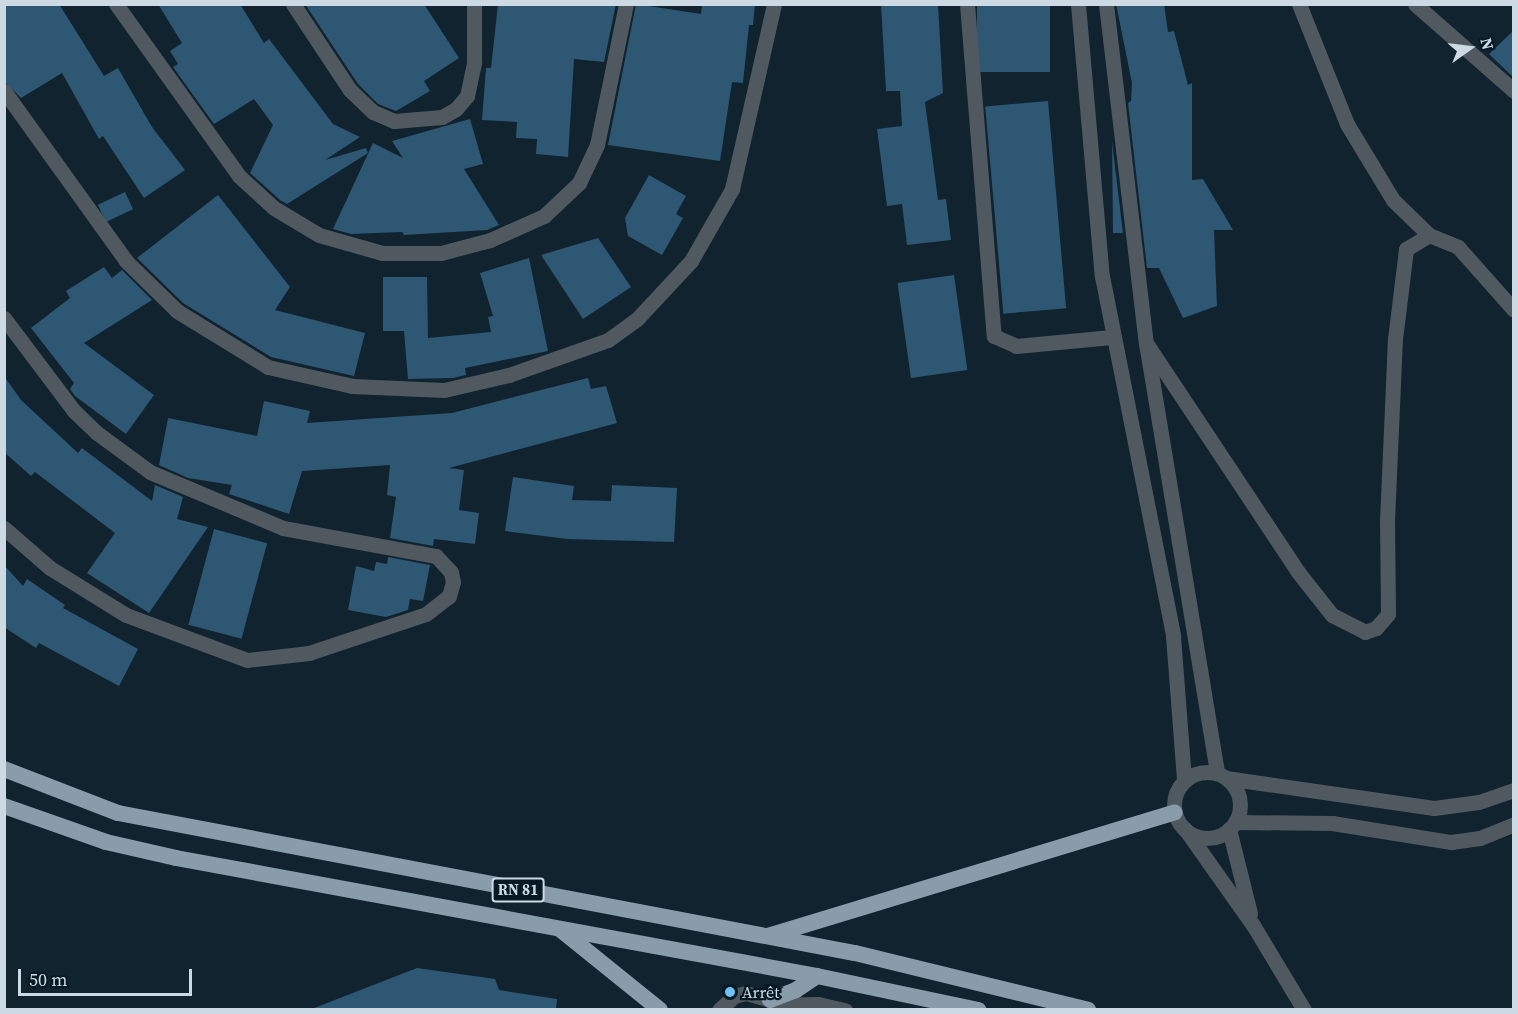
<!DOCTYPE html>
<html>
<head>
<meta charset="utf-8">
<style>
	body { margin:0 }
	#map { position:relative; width:1518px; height:1014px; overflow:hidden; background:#10232f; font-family:"Source Serif 4",serif }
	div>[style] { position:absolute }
	.building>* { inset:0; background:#2d5773; transform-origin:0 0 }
	.minor>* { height:15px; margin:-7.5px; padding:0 7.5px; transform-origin:7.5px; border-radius:7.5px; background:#50595f }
	.tertiary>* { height:15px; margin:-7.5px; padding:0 7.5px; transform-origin:7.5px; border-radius:7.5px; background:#50595f }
	.tertiary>.ring { margin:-7.5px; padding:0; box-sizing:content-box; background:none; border:15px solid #50595f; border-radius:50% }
	.trunk>* { height:16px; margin:-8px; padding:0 8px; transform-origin:8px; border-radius:8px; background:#889caa }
	.dots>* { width:16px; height:16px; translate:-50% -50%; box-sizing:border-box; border:3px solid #071925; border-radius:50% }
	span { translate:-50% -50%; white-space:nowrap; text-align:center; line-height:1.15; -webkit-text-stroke:4.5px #071925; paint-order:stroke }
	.shield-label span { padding:2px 4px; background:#071925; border:2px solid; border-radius:4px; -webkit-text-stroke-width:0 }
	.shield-label { font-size:15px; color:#cedae3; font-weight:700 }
	.poi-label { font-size:16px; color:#cedae3 }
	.left { translate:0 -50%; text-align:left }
	.frame { position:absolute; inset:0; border:6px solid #cedae3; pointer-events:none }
	.north { position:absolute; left:1440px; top:18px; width:60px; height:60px; -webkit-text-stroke:4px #071925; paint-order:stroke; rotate:76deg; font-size:16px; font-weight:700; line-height:24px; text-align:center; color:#cedae3 }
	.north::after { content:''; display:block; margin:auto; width:21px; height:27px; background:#cedae3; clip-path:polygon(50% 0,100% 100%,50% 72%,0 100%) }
	.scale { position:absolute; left:18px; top:969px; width:174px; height:27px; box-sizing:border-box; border:3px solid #cedae3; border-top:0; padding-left:8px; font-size:18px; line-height:21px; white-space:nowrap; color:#cedae3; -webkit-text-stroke:4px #071925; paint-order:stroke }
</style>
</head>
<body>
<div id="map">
	<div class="building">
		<i style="clip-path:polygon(4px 4px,59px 4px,104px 76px,118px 68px,152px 127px,185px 170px,144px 198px,103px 136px,99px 139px,62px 73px,21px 98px,4px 81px)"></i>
		<i style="clip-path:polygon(158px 4px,240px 4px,264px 43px,269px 39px,333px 124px,360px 137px,325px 160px,366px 148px,368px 153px,287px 204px,280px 200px,250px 173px,273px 125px,254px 99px,214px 124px,173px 67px,178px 64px,170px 51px,182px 43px)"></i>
		<i style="clip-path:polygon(305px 4px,424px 4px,459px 58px,424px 81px,430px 91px,396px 111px,378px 104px,358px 84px)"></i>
		<i style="clip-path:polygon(498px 4px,616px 4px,604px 62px,574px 59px,568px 157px,536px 154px,537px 139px,516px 138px,517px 122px,482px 120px,486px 68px,491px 68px)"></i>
		<i style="clip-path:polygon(636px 4px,701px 14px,702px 4px,755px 4px,753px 25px,749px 25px,743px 83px,732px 82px,720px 161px,608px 145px)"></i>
		<i style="clip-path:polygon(881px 4px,938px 4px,943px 93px,925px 102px,938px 200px,946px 199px,951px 240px,907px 245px,902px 204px,887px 206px,877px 129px,902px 126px,900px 91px,886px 91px)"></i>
		<i style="left:977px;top:4px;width:73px;height:68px"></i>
		<i style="clip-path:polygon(1116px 4px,1164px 4px,1168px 32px,1174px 31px,1188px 85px,1192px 83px,1192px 180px,1203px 179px,1233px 230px,1214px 230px,1217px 306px,1183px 318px,1159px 268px,1147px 268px,1128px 103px,1131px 101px,1132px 83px)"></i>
		<i style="clip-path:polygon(1514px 30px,1514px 78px,1489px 54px)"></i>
		<i style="left:1048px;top:101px;width:208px;height:63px;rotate:85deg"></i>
		<i style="clip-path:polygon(470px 119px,483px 164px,464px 169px,499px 225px,487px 230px,404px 235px,402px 232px,351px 234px,333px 229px,373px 143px,403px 158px,392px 141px)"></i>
		<i style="clip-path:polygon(1112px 142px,1123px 233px,1113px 233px)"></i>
		<i style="clip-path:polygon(649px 175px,686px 196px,676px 214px,683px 218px,662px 255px,628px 236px,625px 218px)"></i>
		<i style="left:125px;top:192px;width:19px;height:30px;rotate:65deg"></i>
		<i style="clip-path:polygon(218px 195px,290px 287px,275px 310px,365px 333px,354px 376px,271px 357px,183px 303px,137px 258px)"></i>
		<i style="clip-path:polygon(598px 238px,631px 287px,583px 319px,541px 255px)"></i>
		<i style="clip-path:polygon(529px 258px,548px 351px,465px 368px,466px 375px,453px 378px,408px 379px,404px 331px,383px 331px,383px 277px,427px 277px,428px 338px,491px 332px,488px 317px,493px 316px,480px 273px)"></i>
		<i style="clip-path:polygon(104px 267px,112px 278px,122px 270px,152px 300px,84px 343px,154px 395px,126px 434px,75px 396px,70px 389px,74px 383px,31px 328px,70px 298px,66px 291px)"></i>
		<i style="left:954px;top:275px;width:96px;height:57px;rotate:82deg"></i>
		<i style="clip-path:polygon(4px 376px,21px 400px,78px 453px,82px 448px,152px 501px,155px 485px,183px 497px,177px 519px,208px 527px,149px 613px,87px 573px,115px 533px,35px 472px,31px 476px,4px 452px)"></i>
		<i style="clip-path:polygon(588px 378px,591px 389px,606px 386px,617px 423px,449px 468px,464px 470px,459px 510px,479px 513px,475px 544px,434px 539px,433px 546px,390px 538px,396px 497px,387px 495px,390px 465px,302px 471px,289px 514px,229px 494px,232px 485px,188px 478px,159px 465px,168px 418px,257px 436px,264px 401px,310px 411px,307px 423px,452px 413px)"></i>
		<i style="clip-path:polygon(513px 477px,574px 486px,572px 500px,611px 501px,612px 485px,677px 488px,674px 542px,567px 539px,505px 531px)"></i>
		<i style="left:214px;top:529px;width:55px;height:99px;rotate:15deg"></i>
		<i style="clip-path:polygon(388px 557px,430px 565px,423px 601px,410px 599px,408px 610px,386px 617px,348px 610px,356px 566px,374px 571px,376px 562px,387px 564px)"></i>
		<i style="clip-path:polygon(4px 565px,23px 586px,27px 579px,65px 605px,63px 608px,138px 649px,119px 686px,39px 643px,36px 648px,4px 627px)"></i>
		<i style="clip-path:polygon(417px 968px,495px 979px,499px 990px,557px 999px,556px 1010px,309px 1010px)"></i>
	</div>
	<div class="minor">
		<i style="left:116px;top:4px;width:211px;rotate:54.4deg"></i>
		<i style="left:239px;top:176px;width:47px;rotate:42.4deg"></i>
		<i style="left:274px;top:208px;width:52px;rotate:31deg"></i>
		<i style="left:319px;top:235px;width:66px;rotate:15.9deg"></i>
		<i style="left:382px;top:253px;width:59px"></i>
		<i style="left:441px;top:253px;width:51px;rotate:-14.9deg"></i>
		<i style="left:490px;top:240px;width:59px;rotate:-24deg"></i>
		<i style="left:544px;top:216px;width:48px;rotate:-43.3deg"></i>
		<i style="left:579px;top:183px;width:42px;rotate:-64.7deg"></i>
		<i style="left:597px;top:145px;width:144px;rotate:-78.4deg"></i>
		<i style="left:293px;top:4px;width:103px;rotate:56.5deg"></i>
		<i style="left:350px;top:90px;width:32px;rotate:44deg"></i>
		<i style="left:373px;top:112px;width:23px;rotate:23deg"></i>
		<i style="left:394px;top:121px;width:48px;rotate:-4.8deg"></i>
		<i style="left:442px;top:117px;width:16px;rotate:-30deg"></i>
		<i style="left:456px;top:109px;width:17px;rotate:-50deg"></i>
		<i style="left:467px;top:96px;width:35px;rotate:-78deg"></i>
		<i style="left:474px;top:62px;width:58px;rotate:-90deg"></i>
		<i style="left:967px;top:4px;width:333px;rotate:85.4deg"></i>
		<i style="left:994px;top:336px;width:24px;rotate:24deg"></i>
		<i style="left:1016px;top:346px;width:96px;rotate:-5.4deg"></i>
		<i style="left:1299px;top:4px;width:129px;rotate:68.2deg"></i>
		<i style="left:1347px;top:124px;width:89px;rotate:58.8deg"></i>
		<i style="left:1393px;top:200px;width:50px;rotate:44.2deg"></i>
		<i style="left:1415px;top:4px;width:132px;rotate:41.3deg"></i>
		<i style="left:4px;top:91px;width:209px;rotate:54.3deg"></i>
		<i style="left:126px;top:261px;width:71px;rotate:44.4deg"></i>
		<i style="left:177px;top:311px;width:107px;rotate:31.6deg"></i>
		<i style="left:268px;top:367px;width:86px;rotate:12.7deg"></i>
		<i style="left:352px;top:386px;width:92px;rotate:2.5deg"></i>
		<i style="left:444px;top:390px;width:67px;rotate:-13deg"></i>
		<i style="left:509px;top:375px;width:105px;rotate:-19.5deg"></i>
		<i style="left:608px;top:340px;width:36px;rotate:-36deg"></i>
		<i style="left:637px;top:319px;width:79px;rotate:-47deg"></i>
		<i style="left:691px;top:261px;width:83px;rotate:-60.3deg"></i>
		<i style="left:732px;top:189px;width:190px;rotate:-77.2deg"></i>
		<i style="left:4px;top:318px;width:116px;rotate:53deg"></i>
		<i style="left:74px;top:411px;width:32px;rotate:44deg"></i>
		<i style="left:97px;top:433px;width:66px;rotate:36.3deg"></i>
		<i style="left:150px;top:472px;width:144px;rotate:22.8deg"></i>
		<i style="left:283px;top:528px;width:156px;rotate:10.4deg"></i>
		<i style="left:436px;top:556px;width:22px;rotate:47deg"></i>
		<i style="left:451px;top:572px;width:10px;rotate:79deg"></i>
		<i style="left:453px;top:582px;width:15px;rotate:106deg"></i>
		<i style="left:449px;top:596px;width:29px;rotate:142deg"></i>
		<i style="left:426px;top:614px;width:123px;rotate:161.6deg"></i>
		<i style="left:309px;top:653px;width:62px;rotate:173.6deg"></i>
		<i style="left:247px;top:660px;width:129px;rotate:-159.6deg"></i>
		<i style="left:126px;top:615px;width:89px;rotate:-148.3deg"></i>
		<i style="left:50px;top:568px;width:61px;rotate:-139deg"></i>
		<i style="left:1146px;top:343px;width:275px;rotate:56.4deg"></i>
		<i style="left:1298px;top:572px;width:55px;rotate:51.7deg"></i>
		<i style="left:1332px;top:615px;width:37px;rotate:27deg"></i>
		<i style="left:1365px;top:632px;width:12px;rotate:-20deg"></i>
		<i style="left:1376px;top:628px;width:18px;rotate:-49deg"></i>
		<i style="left:1388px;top:614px;width:93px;rotate:-90.6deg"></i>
		<i style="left:1387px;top:521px;width:182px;rotate:-87.5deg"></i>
		<i style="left:1395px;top:339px;width:91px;rotate:-83deg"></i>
		<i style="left:1406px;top:249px;width:27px;rotate:-31deg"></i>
		<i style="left:1429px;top:235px;width:31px;rotate:22deg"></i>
		<i style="left:1458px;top:247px;width:84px;rotate:48.4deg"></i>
		<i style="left:1226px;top:778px;width:210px;rotate:8.2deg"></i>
		<i style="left:1434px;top:808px;width:45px;rotate:-7.6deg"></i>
		<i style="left:1479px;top:802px;width:37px;rotate:-19deg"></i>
		<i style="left:1235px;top:822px;width:97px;rotate:0.6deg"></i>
		<i style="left:1332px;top:823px;width:121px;rotate:9.1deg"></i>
		<i style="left:1451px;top:842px;width:29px;rotate:-8deg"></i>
		<i style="left:1480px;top:838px;width:37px;rotate:-22deg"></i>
	</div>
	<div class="tertiary">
		<i style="left:1078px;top:4px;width:273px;rotate:85deg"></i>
		<i style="left:1102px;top:276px;width:367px;rotate:78.8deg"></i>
		<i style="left:1173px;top:636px;width:144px;rotate:85.6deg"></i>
		<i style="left:1106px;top:4px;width:341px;rotate:83.3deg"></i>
		<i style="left:1146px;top:343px;width:436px;rotate:80.6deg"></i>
		<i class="ring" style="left:1174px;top:772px;width:51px;height:51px"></i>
		<i style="left:1185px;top:829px;width:118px;rotate:54.7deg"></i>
		<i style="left:1253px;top:925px;width:99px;rotate:59deg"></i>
		<i style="left:1229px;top:829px;width:87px;rotate:76deg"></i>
		<i style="left:776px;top:1005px;width:42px;rotate:-1.4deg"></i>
		<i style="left:818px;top:1004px;width:28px;rotate:13deg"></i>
		<i style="left:719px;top:1010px;width:21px;rotate:-43deg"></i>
		<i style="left:734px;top:996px;width:12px;rotate:-14deg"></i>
		<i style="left:746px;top:993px;width:25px;rotate:16deg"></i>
		<i style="left:770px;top:1000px;width:13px;rotate:48deg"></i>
	</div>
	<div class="trunk">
		<i style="left:4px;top:769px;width:122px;rotate:21.1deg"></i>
		<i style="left:118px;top:813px;width:750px;rotate:10.76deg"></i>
		<i style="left:855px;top:953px;width:240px;rotate:13.7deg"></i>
		<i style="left:4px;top:806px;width:108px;rotate:19.4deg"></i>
		<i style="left:106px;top:842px;width:72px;rotate:12.9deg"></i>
		<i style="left:176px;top:858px;width:652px;rotate:10.43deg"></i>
		<i style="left:817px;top:976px;width:165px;rotate:11.9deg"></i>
		<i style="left:561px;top:930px;width:127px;rotate:38.9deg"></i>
		<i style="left:768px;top:936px;width:425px;rotate:-16.9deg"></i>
		<i style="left:770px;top:1000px;width:28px;rotate:-21deg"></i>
		<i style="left:796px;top:990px;width:25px;rotate:-34deg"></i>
	</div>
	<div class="dots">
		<i style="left:730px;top:992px;background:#72c1f5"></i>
	</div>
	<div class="shield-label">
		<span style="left:518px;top:890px">RN 81</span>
	</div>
	<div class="poi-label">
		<span class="left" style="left:742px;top:992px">Arrêt</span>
	</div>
	<div class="frame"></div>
	<div class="north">N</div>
	<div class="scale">50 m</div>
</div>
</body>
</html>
